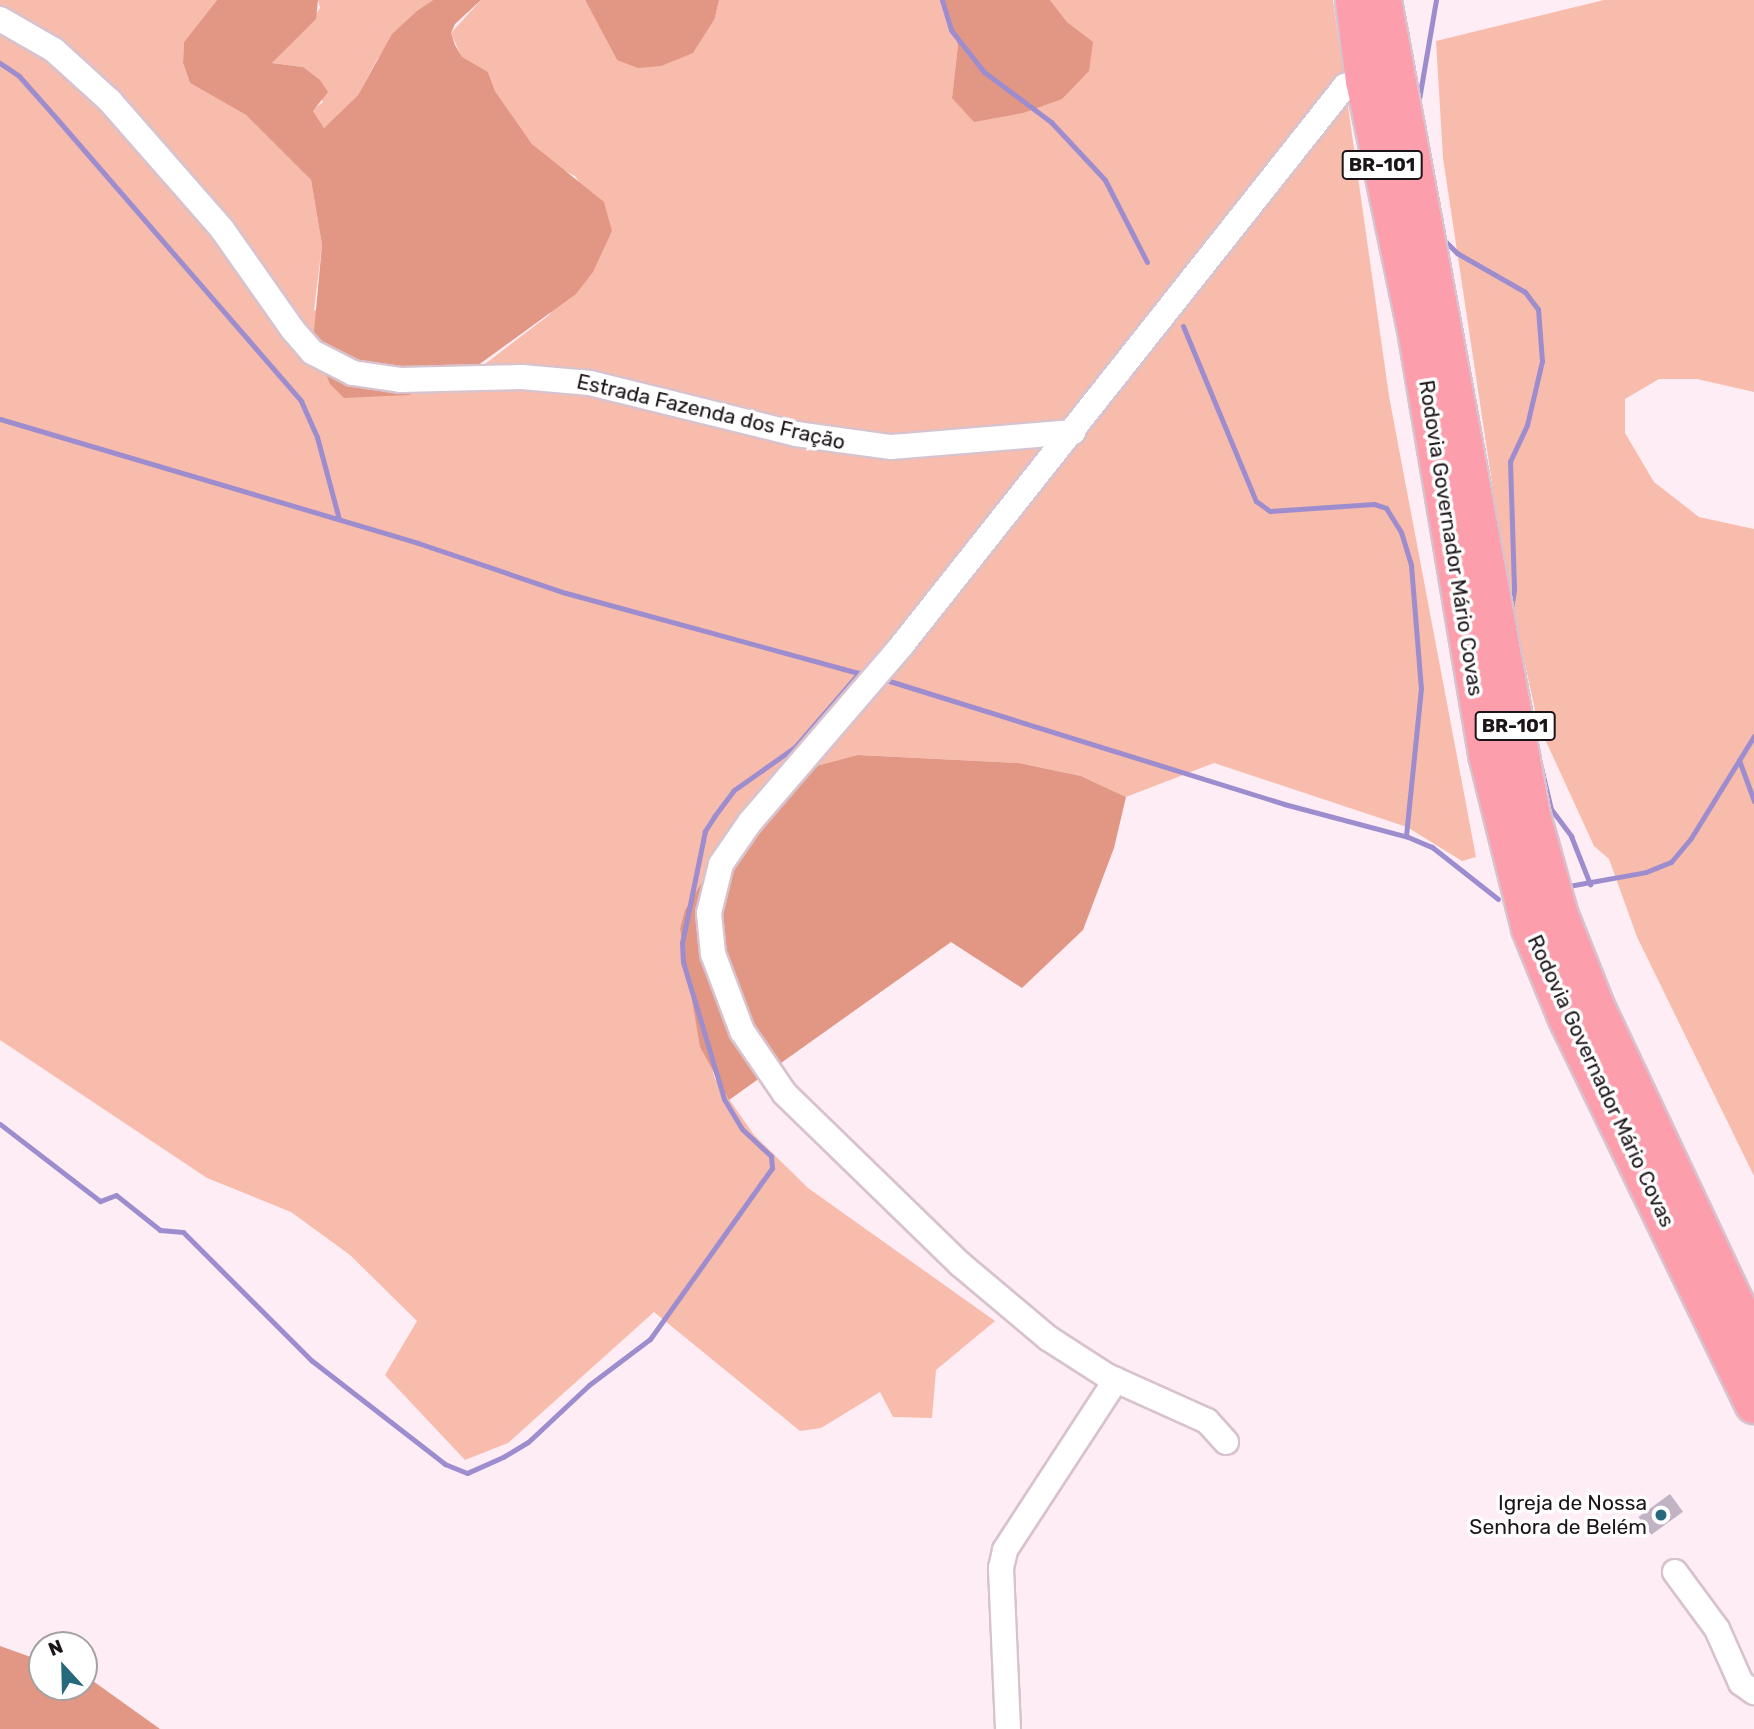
<!DOCTYPE html>
<html>
<head>
<meta charset="utf-8">
<style>
	body { margin:0 }
	#map { position:relative; width:1754px; height:1729px; overflow:hidden; background:#ffedf6; font-family:Rubik,sans-serif }
	div>[style] { position:absolute }
	.green>* { inset:0; background:#f8bcac }
	.forest>* { inset:0; background:#e19783 }
	.stream>* { height:5px; margin:-2.5px; padding:0 2.5px; transform-origin:2.5px; border-radius:2.5px; background:#9d8dce }
	.building>* { inset:0; background:#c1b3c4; transform-origin:0 0 }
	.roads { filter:drop-shadow(2px 0 #d7c2cd) drop-shadow(-2px 0 #d7c2cd) drop-shadow(0 2px #d7c2cd) drop-shadow(0 -2px #d7c2cd) }
	.minor>* { height:24px; margin:-12px; padding:0 12px; transform-origin:12px; border-radius:12px; background:#fff }
	.highway>* { height:37px; margin:-18.5px; padding:0 18.5px; transform-origin:18.5px; border-radius:18.5px; background:#fd9eac }
	.dots>* { width:19px; height:19px; translate:-50% -50%; box-sizing:border-box; border:4px solid #fff; border-radius:50% }
	span { translate:-50% -50%; white-space:nowrap; text-align:center; line-height:1.15; -webkit-text-stroke:7px #fff; paint-order:stroke }
	.shield-label span { padding:2px 5px; background:#fff; border:2px solid; border-radius:5px; -webkit-text-stroke-width:0 }
	.shield-label { font-size:19px; color:#1b1418; font-weight:700 }
	.street-label { font-size:21px; color:#1b1418 }
	.poi-label { font-size:21px; color:#1b1418 }
	.right { translate:-100% -50%; text-align:right }
	.north { position:absolute; left:28px; top:1631px; width:70px; height:70px; box-sizing:border-box; background:#fff; border:2px solid #a4a1a3; border-radius:50%; rotate:338deg; font-size:19px; font-weight:700; line-height:28px; text-align:center; color:#1b1418 }
	.north::after { content:''; display:block; margin:auto; width:24px; height:32px; background:#27697c; clip-path:polygon(50% 0,100% 100%,50% 72%,0 100%) }
</style>
</head>
<body>
<div id="map">
	<div class="green">
		<i style="clip-path:polygon(0 0,217px 0,184px 42px,183px 63px,190px 83px,246px 115px,311px 180px,322px 245px,314px 310px,481px 367px,549px 315px,602px 250px,612px 231px,575px 176px,553px 165px,532px 144px,495px 91px,488px 72px,462px 58px,451px 33px,481px 0,585px 0,617px 60px,715px 18px,719px 0,943px 0,958px 45px,952px 98px,1092px 42px,1067px 22px,1050px 0,1333px 0,1389px 396px,1476px 857px,1462px 861px,1407px 827px,1214px 763px,1126px 797px,1081px 776px,1019px 763px,858px 755px,730px 857px,696px 892px,680px 929px,689px 982px,715px 1079px,754px 1135px,808px 1188px,995px 1321px,936px 1370px,932px 1418px,893px 1417px,880px 1392px,821px 1428px,800px 1431px,654px 1312px,508px 1443px,465px 1460px,385px 1375px,417px 1321px,350px 1255px,291px 1212px,207px 1178px,0 1040px)"></i>
		<i style="clip-path:polygon(318px 0,433px 0,418px 10px,378px 58px,358px 95px,324px 128px,312px 110px,323px 102px,303px 67px,272px 63px,306px 28px,320px 8px)"></i>
		<i style="clip-path:polygon(1604px 0,1754px 0,1754px 392px,1697px 379px,1659px 379px,1625px 399px,1625px 433px,1654px 482px,1699px 517px,1754px 529px,1754px 1176px,1637px 937px,1609px 859px,1594px 846px,1538px 724px,1506px 576px,1443px 158px,1436px 41px)"></i>
	</div>
	<div class="forest">
		<i style="clip-path:polygon(217px 0,318px 0,316px 19px,272px 63px,303px 67px,320px 80px,328px 92px,313px 111px,324px 128px,358px 95px,392px 34px,418px 10px,433px 0,481px 0,455px 24px,451px 33px,455px 45px,462px 57px,488px 72px,495px 91px,532px 144px,604px 202px,612px 231px,593px 272px,576px 294px,459px 379px,409px 395px,344px 398px,330px 384px,313px 342px,322px 245px,311px 180px,246px 115px,190px 83px,183px 63px,184px 42px)"></i>
		<i style="clip-path:polygon(585px 0,719px 0,715px 18px,693px 53px,661px 66px,638px 68px,617px 60px)"></i>
		<i style="clip-path:polygon(943px 0,1050px 0,1067px 22px,1093px 42px,1089px 71px,1062px 99px,1023px 113px,974px 122px,952px 98px,958px 45px)"></i>
		<i style="clip-path:polygon(858px 755px,1019px 763px,1081px 776px,1126px 797px,1114px 848px,1083px 930px,1022px 988px,951px 942px,729px 1100px,700px 1047px,680px 929px,685px 910px,748px 807px,772px 778px)"></i>
		<i style="clip-path:polygon(0 1646px,42px 1661px,42px 1687px,84px 1687px,86px 1676px,160px 1729px,0 1729px)"></i>
	</div>
	<div class="stream">
		<i style="left:942px;top:0;width:31px;rotate:73deg"></i>
		<i style="left:951px;top:30px;width:53px;rotate:51.8deg"></i>
		<i style="left:984px;top:72px;width:84px;rotate:36.7deg"></i>
		<i style="left:1051px;top:122px;width:79px;rotate:47deg"></i>
		<i style="left:1105px;top:180px;width:92px;rotate:62.9deg"></i>
		<i style="left:0;top:63px;width:23px;rotate:34deg"></i>
		<i style="left:19px;top:76px;width:57px;rotate:48.5deg"></i>
		<i style="left:57px;top:119px;width:373px;rotate:49.1deg"></i>
		<i style="left:301px;top:401px;width:39px;rotate:66deg"></i>
		<i style="left:317px;top:437px;width:85px;rotate:75deg"></i>
		<i style="left:1418px;top:105px;width:107px;rotate:-80.3deg"></i>
		<i style="left:1443px;top:239px;width:20px;rotate:45deg"></i>
		<i style="left:1457px;top:253px;width:78px;rotate:29.8deg"></i>
		<i style="left:1525px;top:292px;width:21px;rotate:53deg"></i>
		<i style="left:1538px;top:309px;width:52px;rotate:85.6deg"></i>
		<i style="left:1542px;top:361px;width:66px;rotate:103.2deg"></i>
		<i style="left:1527px;top:425px;width:40px;rotate:115deg"></i>
		<i style="left:1510px;top:461px;width:129px;rotate:88.2deg"></i>
		<i style="left:1514px;top:590px;width:20px;rotate:99deg"></i>
		<i style="left:1183px;top:326px;width:190px;rotate:67.4deg"></i>
		<i style="left:1256px;top:501px;width:17px;rotate:36deg"></i>
		<i style="left:1270px;top:511px;width:104px;rotate:-3.9deg"></i>
		<i style="left:1374px;top:504px;width:13px;rotate:18deg"></i>
		<i style="left:1386px;top:508px;width:28px;rotate:58deg"></i>
		<i style="left:1401px;top:532px;width:34px;rotate:73deg"></i>
		<i style="left:1411px;top:565px;width:123px;rotate:85.4deg"></i>
		<i style="left:1421px;top:688px;width:149px;rotate:95.8deg"></i>
		<i style="left:0;top:419px;width:436px;rotate:16.5deg"></i>
		<i style="left:418px;top:543px;width:156px;rotate:18.7deg"></i>
		<i style="left:566px;top:593px;width:304px;rotate:15.3deg"></i>
		<i style="left:859px;top:673px;width:98px;rotate:130.9deg"></i>
		<i style="left:795px;top:747px;width:75px;rotate:144.8deg"></i>
		<i style="left:734px;top:790px;width:34px;rotate:127deg"></i>
		<i style="left:714px;top:817px;width:17px;rotate:123deg"></i>
		<i style="left:705px;top:831px;width:114px;rotate:101.6deg"></i>
		<i style="left:682px;top:943px;width:19px;rotate:87deg"></i>
		<i style="left:683px;top:962px;width:143px;rotate:73.3deg"></i>
		<i style="left:724px;top:1099px;width:35px;rotate:59deg"></i>
		<i style="left:742px;top:1129px;width:40px;rotate:43deg"></i>
		<i style="left:771px;top:1156px;width:12px;rotate:85deg"></i>
		<i style="left:772px;top:1168px;width:210px;rotate:125.5deg"></i>
		<i style="left:650px;top:1339px;width:76px;rotate:143deg"></i>
		<i style="left:589px;top:1385px;width:83px;rotate:136.9deg"></i>
		<i style="left:528px;top:1442px;width:29px;rotate:149deg"></i>
		<i style="left:503px;top:1457px;width:39px;rotate:156deg"></i>
		<i style="left:467px;top:1473px;width:24px;rotate:-158deg"></i>
		<i style="left:445px;top:1464px;width:168px;rotate:-142.2deg"></i>
		<i style="left:312px;top:1361px;width:182px;rotate:-135deg"></i>
		<i style="left:183px;top:1232px;width:23px;rotate:-175deg"></i>
		<i style="left:160px;top:1230px;width:56px;rotate:-141.5deg"></i>
		<i style="left:116px;top:1195px;width:17px;rotate:159deg"></i>
		<i style="left:100px;top:1201px;width:126px;rotate:-142.4deg"></i>
		<i style="left:883px;top:679px;width:420px;rotate:17.3deg"></i>
		<i style="left:1284px;top:804px;width:128px;rotate:14.9deg"></i>
		<i style="left:1408px;top:837px;width:26px;rotate:23deg"></i>
		<i style="left:1432px;top:847px;width:84px;rotate:38.2deg"></i>
		<i style="left:1739px;top:760px;width:44px;rotate:69.9deg"></i>
		<i style="left:1540px;top:763px;width:47px;rotate:76.6deg"></i>
		<i style="left:1551px;top:809px;width:34px;rotate:53deg"></i>
		<i style="left:1571px;top:836px;width:52px;rotate:68.4deg"></i>
		<i style="left:1563px;top:887px;width:84px;rotate:-10.2deg"></i>
		<i style="left:1646px;top:872px;width:27px;rotate:-22deg"></i>
		<i style="left:1671px;top:862px;width:31px;rotate:-50deg"></i>
		<i style="left:1691px;top:838px;width:120px;rotate:-58.3deg"></i>
	</div>
	<div class="building">
		<i style="left:1670px;top:1494px;width:22px;height:39px;rotate:54deg"></i>
	</div>
	<div class="roads">
		<div class="minor">
			<i style="left:0;top:19px;width:62px;rotate:29.9deg"></i>
			<i style="left:54px;top:50px;width:76px;rotate:42.3deg"></i>
			<i style="left:110px;top:101px;width:170px;rotate:48.8deg"></i>
			<i style="left:222px;top:229px;width:123px;rotate:54.9deg"></i>
			<i style="left:293px;top:330px;width:29px;rotate:49deg"></i>
			<i style="left:312px;top:352px;width:46px;rotate:27.1deg"></i>
			<i style="left:353px;top:373px;width:49px;rotate:8.3deg"></i>
			<i style="left:401px;top:380px;width:121px;rotate:-1.4deg"></i>
			<i style="left:522px;top:377px;width:68px;rotate:5deg"></i>
			<i style="left:590px;top:383px;width:212px;rotate:13.9deg"></i>
			<i style="left:796px;top:434px;width:96px;rotate:7.8deg"></i>
			<i style="left:891px;top:447px;width:183px;rotate:-4.7deg"></i>
			<i style="left:1226px;top:1442px;width:28px;rotate:-132deg"></i>
			<i style="left:1207px;top:1421px;width:110px;rotate:-155.8deg"></i>
			<i style="left:1107px;top:1376px;width:70px;rotate:-147.2deg"></i>
			<i style="left:1048px;top:1338px;width:115px;rotate:-139.9deg"></i>
			<i style="left:960px;top:1264px;width:244px;rotate:-135.8deg"></i>
			<i style="left:785px;top:1094px;width:76px;rotate:-124.3deg"></i>
			<i style="left:742px;top:1031px;width:82px;rotate:-110.6deg"></i>
			<i style="left:713px;top:954px;width:41px;rotate:-95.6deg"></i>
			<i style="left:709px;top:913px;width:50px;rotate:-76.2deg"></i>
			<i style="left:721px;top:864px;width:51px;rotate:-55.4deg"></i>
			<i style="left:750px;top:822px;width:233px;rotate:-49.3deg"></i>
			<i style="left:902px;top:645px;width:713px;rotate:-51.6deg"></i>
			<i style="left:1345px;top:86px;width:20px;rotate:-18deg"></i>
			<i style="left:1675px;top:1572px;width:71px;rotate:53.6deg"></i>
			<i style="left:1717px;top:1629px;width:59px;rotate:66deg"></i>
			<i style="left:1741px;top:1683px;width:16px;rotate:35deg"></i>
			<i style="left:1008px;top:1729px;width:161px;rotate:-92.5deg"></i>
			<i style="left:1001px;top:1568px;width:18px;rotate:-77deg"></i>
			<i style="left:1005px;top:1550px;width:203px;rotate:-56.9deg"></i>
		</div>
		<div class="highway">
			<i style="left:1354px;top:0;width:81px;rotate:82.9deg"></i>
			<i style="left:1364px;top:80px;width:254px;rotate:78.2deg"></i>
			<i style="left:1416px;top:329px;width:431px;rotate:80.5deg"></i>
			<i style="left:1487px;top:754px;width:179px;rotate:76.1deg"></i>
			<i style="left:1530px;top:928px;width:97px;rotate:67.7deg"></i>
			<i style="left:1567px;top:1018px;width:429px;rotate:64.2deg"></i>
			<i style="left:1382px;top:0;width:829px;rotate:79.64deg"></i>
			<i style="left:1531px;top:815px;width:104px;rotate:74.4deg"></i>
			<i style="left:1559px;top:915px;width:98px;rotate:68.4deg"></i>
			<i style="left:1595px;top:1006px;width:374px;rotate:64.8deg"></i>
		</div>
	</div>
	<div class="dots">
		<i style="left:1661px;top:1515px;background:#27697c"></i>
	</div>
	<div class="shield-label">
		<span style="left:1382px;top:165px">BR-101</span>
		<span style="left:1515px;top:726px">BR-101</span>
	</div>
	<div class="street-label">
		<span style="left:711px;top:412px;rotate:13deg">Estrada Fazenda dos Fração</span>
		<span style="left:1451px;top:538px;rotate:81deg">Rodovia Governador Mário Covas</span>
		<span style="left:1601px;top:1081px;rotate:65deg">Rodovia Governador Mário Covas</span>
	</div>
	<div class="poi-label">
		<span class="right" style="left:1647px;top:1515px">Igreja de Nossa<br>Senhora de Belém</span>
	</div>
	<div class="north">N</div>
</div>
</body>
</html>
